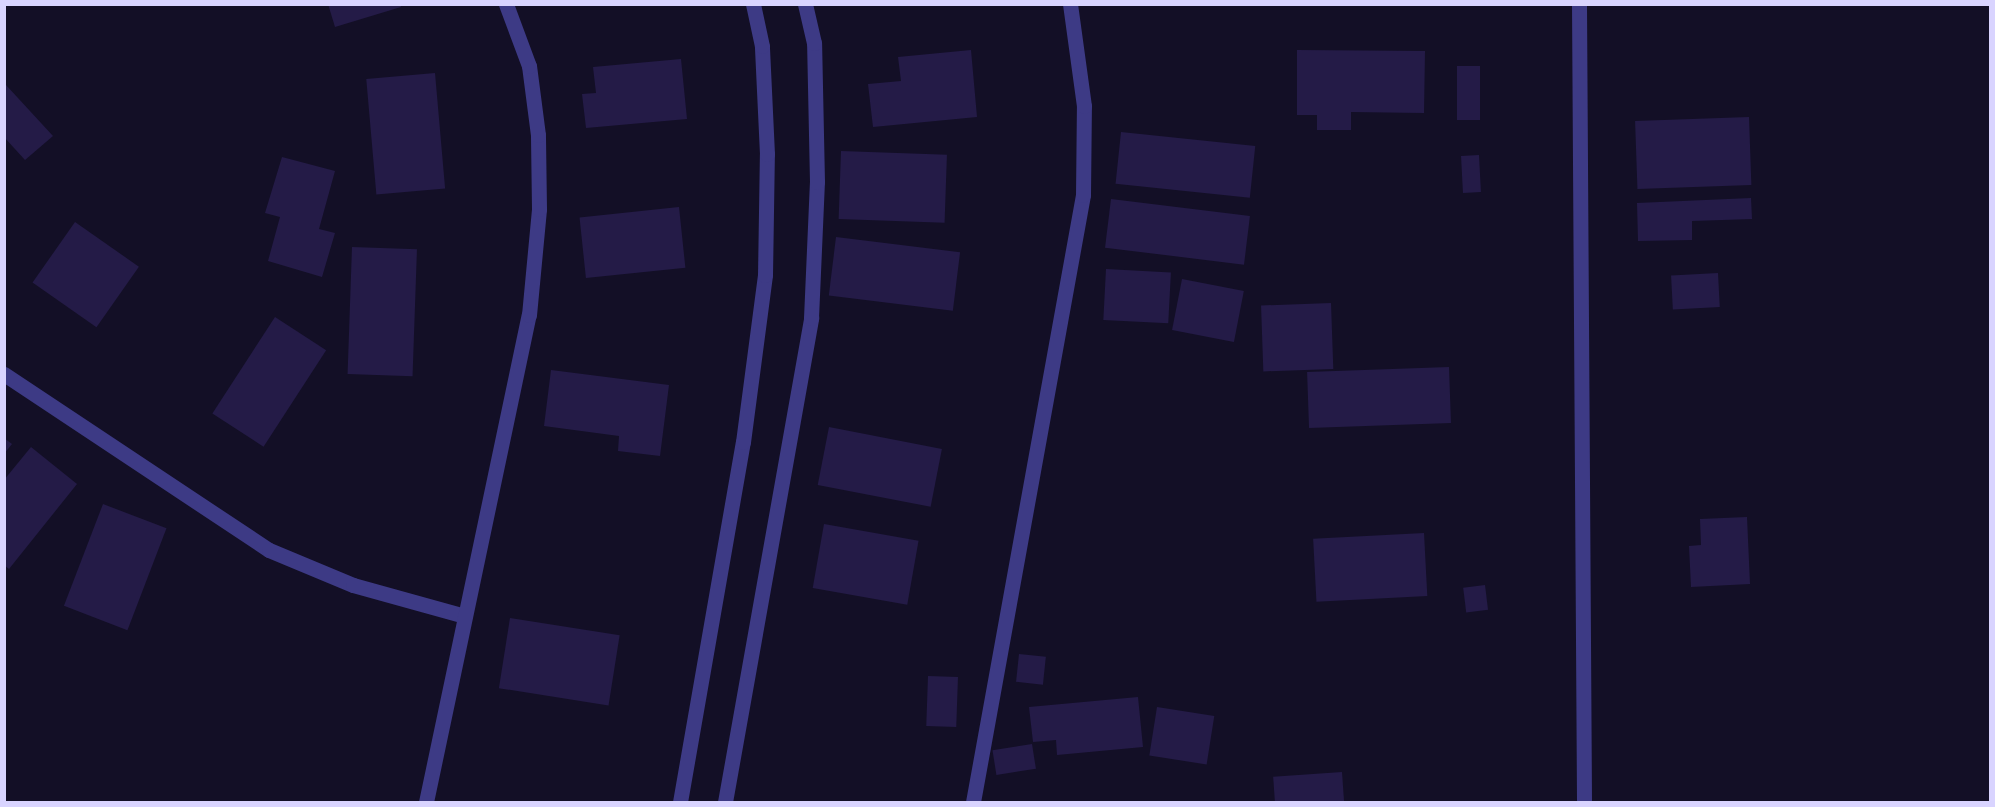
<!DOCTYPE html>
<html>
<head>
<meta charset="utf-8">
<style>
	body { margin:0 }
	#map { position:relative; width:1995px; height:807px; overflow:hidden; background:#130f26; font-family:Quicksand,sans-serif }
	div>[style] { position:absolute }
	.building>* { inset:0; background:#241b47; transform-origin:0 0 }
	.street>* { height:15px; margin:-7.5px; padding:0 7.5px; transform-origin:7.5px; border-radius:7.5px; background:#3d3a85 }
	span { translate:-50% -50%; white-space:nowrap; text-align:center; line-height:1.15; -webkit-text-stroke:4.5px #130f26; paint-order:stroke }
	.frame { position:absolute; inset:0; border:6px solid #d9d4ff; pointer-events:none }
</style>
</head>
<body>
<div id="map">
	<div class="building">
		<i style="clip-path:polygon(328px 4px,400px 4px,401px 7px,335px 27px)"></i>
		<i style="clip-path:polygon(971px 50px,977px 117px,873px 127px,868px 84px,901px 81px,898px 57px)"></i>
		<i style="clip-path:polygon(1297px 50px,1425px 51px,1424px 113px,1351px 112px,1351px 130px,1317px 130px,1317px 115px,1297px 115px)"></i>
		<i style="clip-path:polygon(681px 59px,687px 119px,586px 128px,582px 94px,596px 93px,593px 67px)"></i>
		<i style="left:1457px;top:66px;width:23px;height:54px"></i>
		<i style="left:435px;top:73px;width:116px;height:69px;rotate:85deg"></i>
		<i style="clip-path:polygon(6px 85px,53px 136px,25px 160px,4px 137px)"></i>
		<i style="left:1749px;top:117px;width:68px;height:114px;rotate:88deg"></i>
		<i style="left:1121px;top:132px;width:135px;height:52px;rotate:6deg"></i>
		<i style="left:841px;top:151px;width:106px;height:68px;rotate:2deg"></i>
		<i style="left:1479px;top:155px;width:37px;height:18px;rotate:87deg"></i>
		<i style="clip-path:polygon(282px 157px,335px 171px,319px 229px,335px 233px,322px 277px,268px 261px,280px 217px,265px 213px)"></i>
		<i style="clip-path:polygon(1751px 198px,1752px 219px,1692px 221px,1692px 240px,1638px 241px,1637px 203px)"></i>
		<i style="left:1111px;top:199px;width:140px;height:49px;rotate:7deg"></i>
		<i style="left:679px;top:207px;width:61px;height:100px;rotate:84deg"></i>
		<i style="left:75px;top:222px;width:78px;height:74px;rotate:35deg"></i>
		<i style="left:836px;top:237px;width:125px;height:59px;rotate:7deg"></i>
		<i style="left:352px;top:247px;width:65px;height:127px;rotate:2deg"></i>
		<i style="left:1106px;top:269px;width:65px;height:51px;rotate:3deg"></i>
		<i style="left:1718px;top:273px;width:34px;height:47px;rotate:87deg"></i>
		<i style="left:1182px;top:279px;width:63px;height:52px;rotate:11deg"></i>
		<i style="left:1331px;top:303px;width:66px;height:70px;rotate:88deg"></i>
		<i style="left:275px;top:317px;width:61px;height:115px;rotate:33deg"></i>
		<i style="left:1449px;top:367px;width:56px;height:142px;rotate:88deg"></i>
		<i style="clip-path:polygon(551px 370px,669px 385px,660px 456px,618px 451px,619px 436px,544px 426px)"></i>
		<i style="left:829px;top:427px;width:115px;height:59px;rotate:11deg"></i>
		<i style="clip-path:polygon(4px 438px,12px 444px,4px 454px)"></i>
		<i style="clip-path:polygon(31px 447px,77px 484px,9px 569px,4px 565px,4px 480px)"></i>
		<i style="left:103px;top:504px;width:68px;height:109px;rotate:21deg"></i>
		<i style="clip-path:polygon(1747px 517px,1750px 584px,1691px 587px,1689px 546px,1701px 545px,1700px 519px)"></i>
		<i style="left:824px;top:524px;width:96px;height:65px;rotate:10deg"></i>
		<i style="left:1424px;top:533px;width:63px;height:111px;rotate:87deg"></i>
		<i style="left:1485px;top:585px;width:25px;height:22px;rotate:83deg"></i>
		<i style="left:510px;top:618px;width:111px;height:71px;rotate:9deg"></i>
		<i style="left:1019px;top:654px;width:27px;height:28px;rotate:6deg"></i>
		<i style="left:928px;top:676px;width:30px;height:50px;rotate:2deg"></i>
		<i style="clip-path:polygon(1138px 697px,1143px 747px,1057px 755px,1056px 740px,1033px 742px,1029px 707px)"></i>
		<i style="left:1157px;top:707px;width:58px;height:49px;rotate:9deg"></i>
		<i style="left:1032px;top:744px;width:25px;height:40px;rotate:81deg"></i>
		<i style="left:1342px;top:772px;width:30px;height:69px;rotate:86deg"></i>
	</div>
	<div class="street">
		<i style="left:1579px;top:4px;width:798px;rotate:89.64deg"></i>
		<i style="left:4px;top:374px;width:318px;rotate:33.6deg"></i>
		<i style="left:269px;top:550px;width:91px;rotate:22.6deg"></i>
		<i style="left:353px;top:585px;width:116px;rotate:15.5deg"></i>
		<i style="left:426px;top:802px;width:498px;rotate:-78.1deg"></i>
		<i style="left:529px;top:315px;width:106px;rotate:-84.6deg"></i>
		<i style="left:539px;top:209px;width:74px;rotate:-90.8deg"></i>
		<i style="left:538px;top:135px;width:70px;rotate:-97.4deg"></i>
		<i style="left:529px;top:66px;width:66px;rotate:-110.4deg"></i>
		<i style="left:680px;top:802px;width:365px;rotate:-80.1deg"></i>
		<i style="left:743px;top:442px;width:168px;rotate:-82.5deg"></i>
		<i style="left:765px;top:275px;width:121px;rotate:-89.1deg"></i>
		<i style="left:767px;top:154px;width:108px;rotate:-92.7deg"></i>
		<i style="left:762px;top:46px;width:43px;rotate:-102.1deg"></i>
		<i style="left:725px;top:802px;width:492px;rotate:-79.9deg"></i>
		<i style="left:811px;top:318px;width:136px;rotate:-87.5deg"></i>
		<i style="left:817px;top:182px;width:139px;rotate:-91.2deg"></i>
		<i style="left:814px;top:43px;width:40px;rotate:-103deg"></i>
		<i style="left:973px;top:802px;width:617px;rotate:-79.73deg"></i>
		<i style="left:1083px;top:195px;width:89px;rotate:-89.4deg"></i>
		<i style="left:1084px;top:106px;width:103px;rotate:-97.8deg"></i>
	</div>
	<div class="frame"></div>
</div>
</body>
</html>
